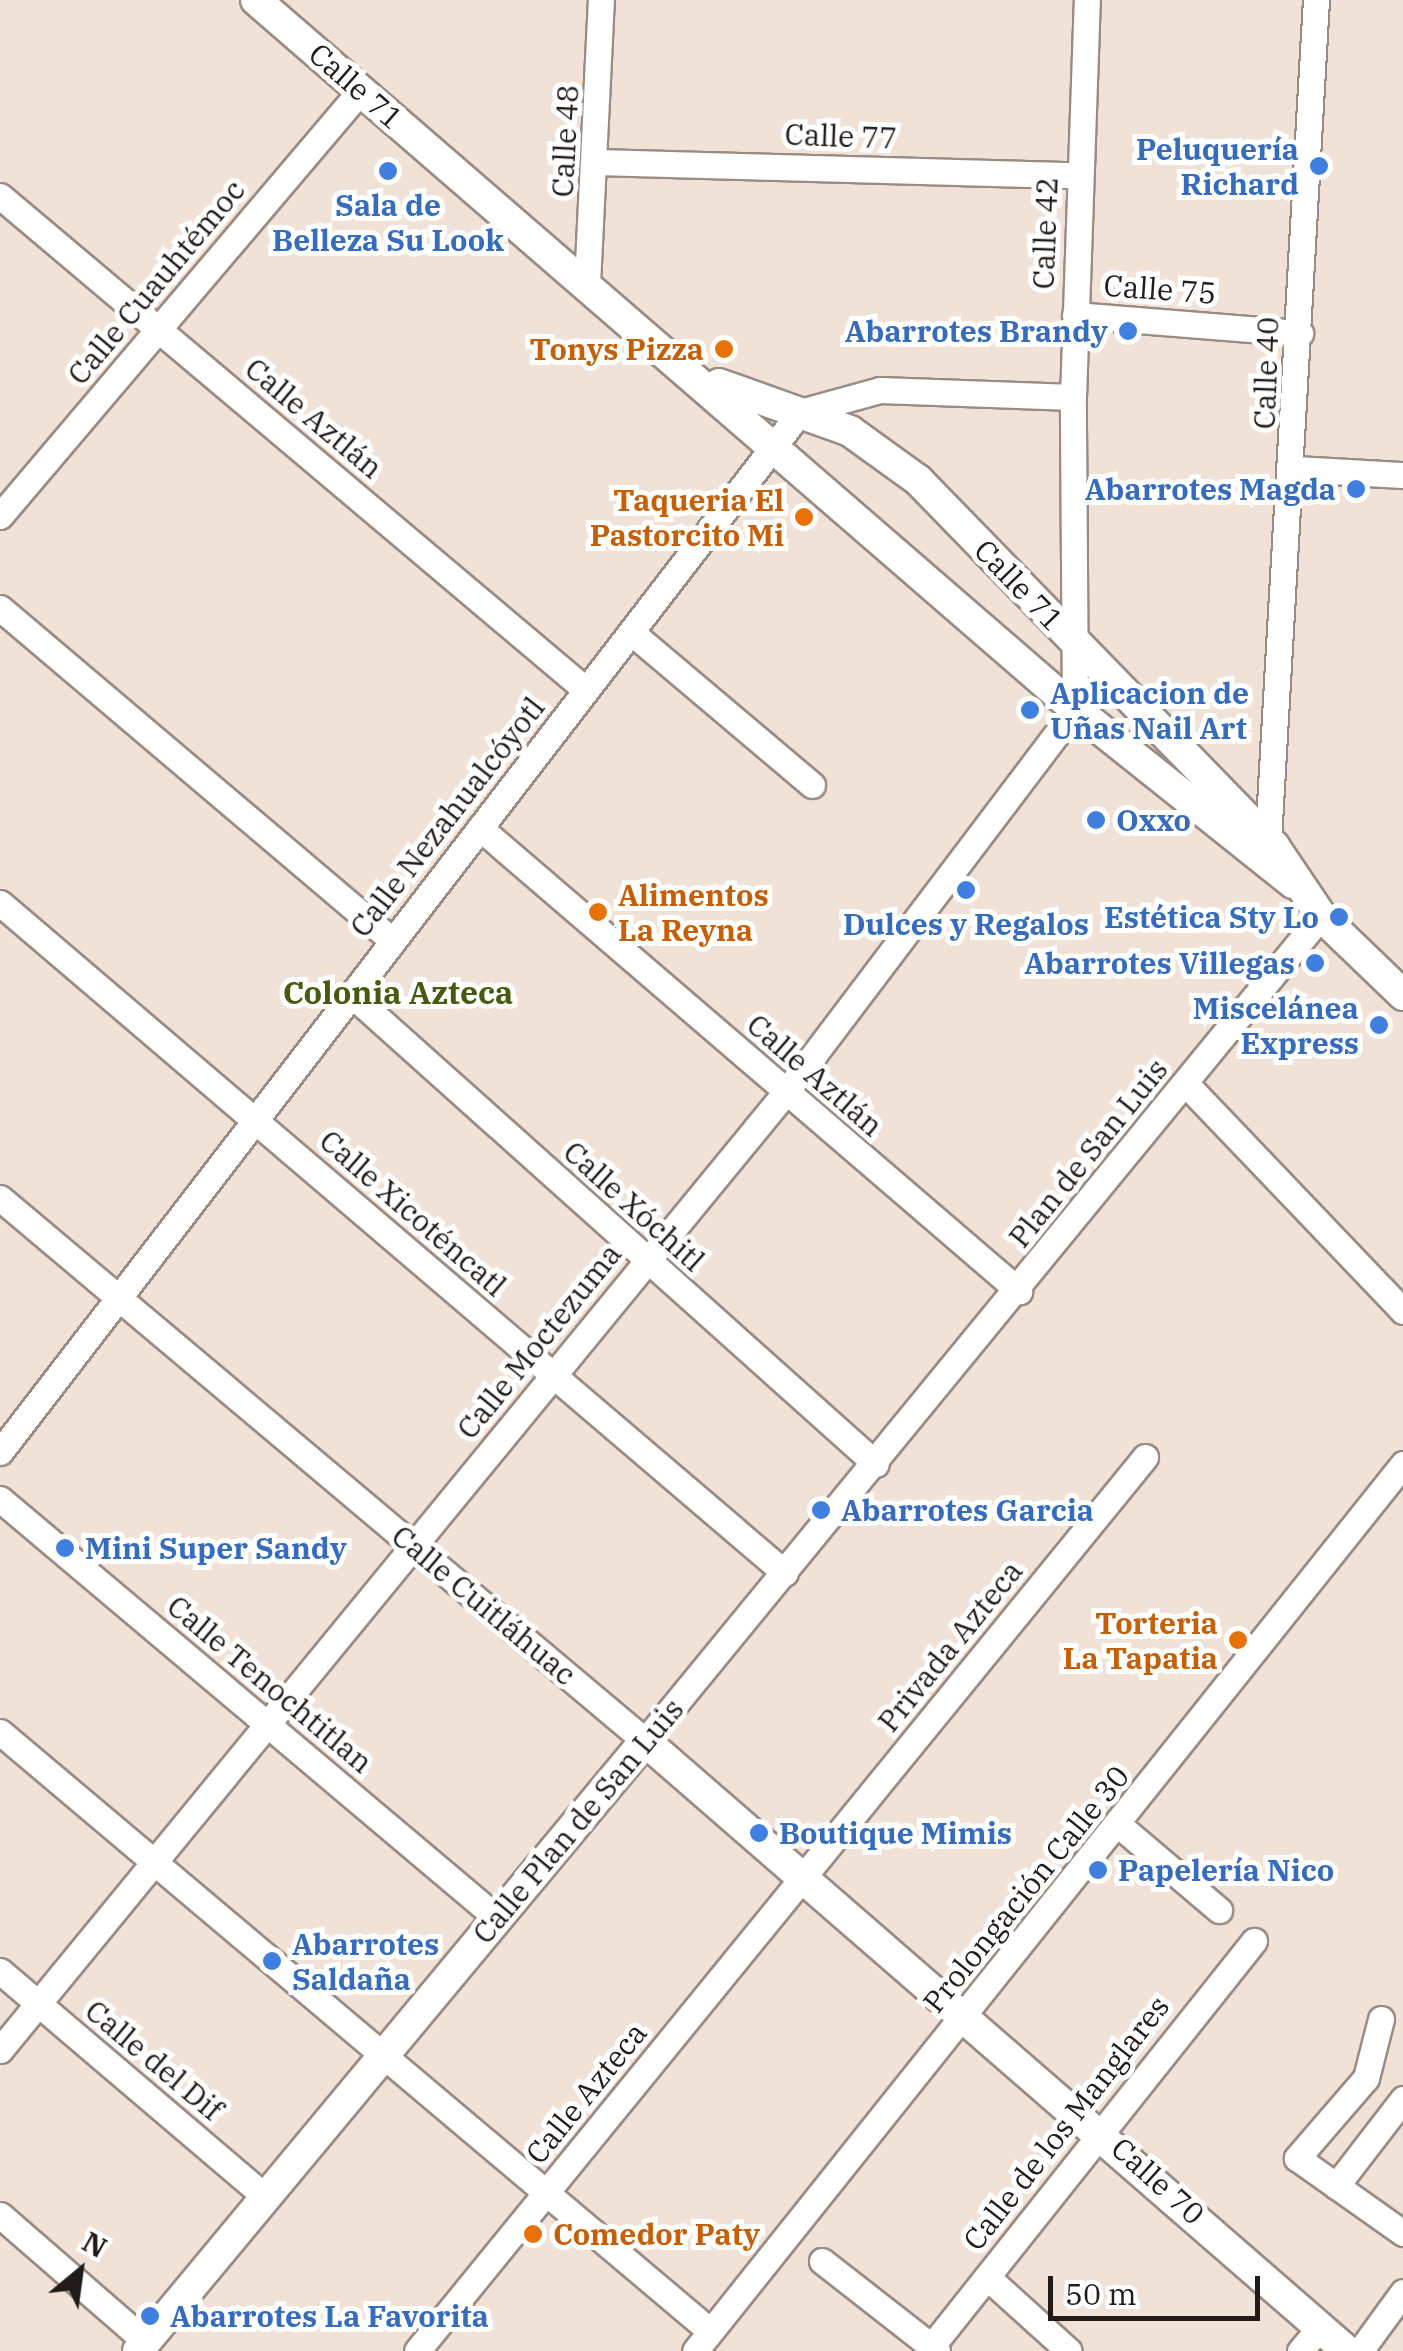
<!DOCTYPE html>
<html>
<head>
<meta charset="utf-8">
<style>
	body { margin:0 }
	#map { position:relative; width:1403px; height:2351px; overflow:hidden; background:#f1e2d8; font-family:"IBM Plex Serif",serif }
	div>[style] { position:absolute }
	.roads { filter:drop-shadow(2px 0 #9a8c83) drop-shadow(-2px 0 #9a8c83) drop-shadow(0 2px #9a8c83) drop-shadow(0 -2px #9a8c83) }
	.minor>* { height:25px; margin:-12.5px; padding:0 12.5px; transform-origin:12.5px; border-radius:12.5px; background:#fff }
	.tertiary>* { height:30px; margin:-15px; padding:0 15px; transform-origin:15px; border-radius:15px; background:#fff }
	.dots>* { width:28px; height:28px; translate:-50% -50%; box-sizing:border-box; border:5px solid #fff; border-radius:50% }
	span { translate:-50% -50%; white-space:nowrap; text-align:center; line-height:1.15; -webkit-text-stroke:10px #fff; paint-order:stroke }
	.street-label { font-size:30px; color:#211c19 }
	.shop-label { font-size:30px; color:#366cbe; font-weight:700 }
	.right { translate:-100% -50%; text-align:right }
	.left { translate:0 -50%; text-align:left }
	.food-label { font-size:30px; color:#c56008; font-weight:700 }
	.neighbourhood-label { font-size:32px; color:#475a0f; font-weight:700 }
	.north { position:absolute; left:30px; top:2221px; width:100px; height:100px; -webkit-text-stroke:8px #fff; paint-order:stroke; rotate:29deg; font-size:28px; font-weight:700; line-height:40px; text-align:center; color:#211c19 }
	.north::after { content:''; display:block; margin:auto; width:35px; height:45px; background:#211c19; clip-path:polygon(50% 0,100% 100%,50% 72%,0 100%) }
	.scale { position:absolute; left:1048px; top:2276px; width:212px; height:45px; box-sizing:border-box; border:5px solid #211c19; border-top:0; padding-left:12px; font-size:30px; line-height:35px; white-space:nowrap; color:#211c19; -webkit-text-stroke:8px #fff; paint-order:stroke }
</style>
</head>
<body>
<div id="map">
	<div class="roads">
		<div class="minor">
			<i style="left:600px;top:162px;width:479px;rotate:1.6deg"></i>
			<i style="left:0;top:196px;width:766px;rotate:40.13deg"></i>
			<i style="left:587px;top:284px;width:284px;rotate:-87.2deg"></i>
			<i style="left:1075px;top:315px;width:226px;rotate:4.6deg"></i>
			<i style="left:1295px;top:469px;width:108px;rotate:3.2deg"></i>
			<i style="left:0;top:516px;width:558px;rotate:-49.72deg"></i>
			<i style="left:0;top:608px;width:515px;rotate:40.28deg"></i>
			<i style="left:631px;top:632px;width:237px;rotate:40.2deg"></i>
			<i style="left:480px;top:828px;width:711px;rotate:40.66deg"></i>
			<i style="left:1267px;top:857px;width:858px;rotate:-86.73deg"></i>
			<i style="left:0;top:903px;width:1032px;rotate:40.48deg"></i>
			<i style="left:352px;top:995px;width:703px;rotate:41.83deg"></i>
			<i style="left:1186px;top:1084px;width:314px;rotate:46.3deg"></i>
			<i style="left:0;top:1198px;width:843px;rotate:40.09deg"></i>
			<i style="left:645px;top:1741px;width:1067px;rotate:-50.67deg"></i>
			<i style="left:0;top:1452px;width:1312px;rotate:-52.43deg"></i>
			<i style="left:800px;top:412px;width:83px;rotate:-15.4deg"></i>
			<i style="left:880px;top:390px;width:193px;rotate:2.1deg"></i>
			<i style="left:0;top:1499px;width:650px;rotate:40.13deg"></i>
			<i style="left:0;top:1732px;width:929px;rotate:40.15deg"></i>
			<i style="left:1120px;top:1826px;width:130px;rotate:40.3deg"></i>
			<i style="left:0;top:1971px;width:349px;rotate:40.4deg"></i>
			<i style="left:1381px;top:2019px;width:61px;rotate:104.3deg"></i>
			<i style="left:1366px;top:2078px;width:106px;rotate:130.8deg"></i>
			<i style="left:1297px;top:2158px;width:130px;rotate:35.3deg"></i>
			<i style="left:0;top:2050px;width:1238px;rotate:-50.64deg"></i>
			<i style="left:785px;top:1093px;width:481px;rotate:-52.9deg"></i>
			<i style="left:1075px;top:709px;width:312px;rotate:-90.4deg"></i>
			<i style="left:1073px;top:397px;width:397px;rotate:-88deg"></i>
			<i style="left:1336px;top:2186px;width:110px;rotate:-52.4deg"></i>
			<i style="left:0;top:2215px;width:194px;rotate:41deg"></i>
			<i style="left:822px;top:2261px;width:146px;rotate:38deg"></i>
			<i style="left:987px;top:2277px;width:110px;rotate:42.1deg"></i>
			<i style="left:931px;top:2347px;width:519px;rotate:-51.5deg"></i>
			<i style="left:417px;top:2351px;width:1153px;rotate:-50.84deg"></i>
			<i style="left:695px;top:2351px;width:1135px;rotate:-51.4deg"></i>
			<i style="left:1300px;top:2351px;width:31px;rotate:-50deg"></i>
			<i style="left:1360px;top:2351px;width:73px;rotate:-53.9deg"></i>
		</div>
		<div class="tertiary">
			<i style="left:256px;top:0;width:1083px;rotate:40.88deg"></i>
			<i style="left:1075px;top:709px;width:279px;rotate:38.6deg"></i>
			<i style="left:719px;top:384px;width:139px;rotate:19.7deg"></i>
			<i style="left:850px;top:431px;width:84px;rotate:35.8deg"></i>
			<i style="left:918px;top:480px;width:511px;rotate:45.79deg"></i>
			<i style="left:1274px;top:846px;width:84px;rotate:56.1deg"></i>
			<i style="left:1321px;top:916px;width:114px;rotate:43.9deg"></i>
			<i style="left:138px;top:2351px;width:793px;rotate:-50.27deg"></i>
			<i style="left:645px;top:1741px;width:930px;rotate:40.99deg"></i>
		</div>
	</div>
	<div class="dots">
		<i style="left:1319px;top:166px;background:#3f7fe0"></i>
		<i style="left:388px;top:171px;background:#3f7fe0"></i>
		<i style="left:1128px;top:331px;background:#3f7fe0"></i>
		<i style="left:724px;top:349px;background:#e8710a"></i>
		<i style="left:1356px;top:489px;background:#3f7fe0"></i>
		<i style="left:804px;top:517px;background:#e8710a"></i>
		<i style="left:1030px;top:710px;background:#3f7fe0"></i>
		<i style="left:1096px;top:820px;background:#3f7fe0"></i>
		<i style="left:966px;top:890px;background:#3f7fe0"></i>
		<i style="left:598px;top:912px;background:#e8710a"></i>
		<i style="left:1339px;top:917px;background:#3f7fe0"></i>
		<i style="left:1315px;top:963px;background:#3f7fe0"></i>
		<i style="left:1379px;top:1025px;background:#3f7fe0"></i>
		<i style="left:821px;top:1510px;background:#3f7fe0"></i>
		<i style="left:65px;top:1548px;background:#3f7fe0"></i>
		<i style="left:1238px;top:1640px;background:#e8710a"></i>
		<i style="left:759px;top:1833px;background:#3f7fe0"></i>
		<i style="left:1098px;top:1870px;background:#3f7fe0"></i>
		<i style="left:272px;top:1961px;background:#3f7fe0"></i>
		<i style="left:533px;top:2234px;background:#e8710a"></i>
		<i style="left:150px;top:2316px;background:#3f7fe0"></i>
	</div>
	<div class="street-label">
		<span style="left:356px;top:86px;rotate:41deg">Calle 71</span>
		<span style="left:841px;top:136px;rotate:2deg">Calle 77</span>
		<span style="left:565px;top:141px;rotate:-87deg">Calle 48</span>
		<span style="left:1045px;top:233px;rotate:-88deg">Calle 42</span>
		<span style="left:156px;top:282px;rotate:-50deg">Calle Cuauhtémoc</span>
		<span style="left:1160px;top:289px;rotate:4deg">Calle 75</span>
		<span style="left:1266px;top:373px;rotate:-88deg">Calle 40</span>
		<span style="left:314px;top:418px;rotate:40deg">Calle Aztlán</span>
		<span style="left:1019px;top:585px;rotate:46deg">Calle 71</span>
		<span style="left:447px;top:817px;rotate:-52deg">Calle Nezahualcóyotl</span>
		<span style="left:815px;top:1075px;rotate:41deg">Calle Aztlán</span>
		<span style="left:1088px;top:1153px;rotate:-51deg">Plan de San Luis</span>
		<span style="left:634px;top:1206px;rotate:42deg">Calle Xóchitl</span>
		<span style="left:413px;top:1213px;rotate:41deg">Calle Xicoténcatl</span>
		<span style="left:539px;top:1341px;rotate:-51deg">Calle Moctezuma</span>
		<span style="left:484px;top:1605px;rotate:40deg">Calle Cuitláhuac</span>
		<span style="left:950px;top:1646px;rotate:-51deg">Privada Azteca</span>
		<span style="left:270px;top:1684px;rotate:40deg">Calle Tenochtitlan</span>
		<span style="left:578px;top:1821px;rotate:-50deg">Calle Plan de San Luis</span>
		<span style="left:1026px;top:1889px;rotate:-51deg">Prolongación Calle 30</span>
		<span style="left:154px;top:2060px;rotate:40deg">Calle del Dif</span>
		<span style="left:586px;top:2093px;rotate:-51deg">Calle Azteca</span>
		<span style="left:1066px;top:2123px;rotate:-52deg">Calle de los Manglares</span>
		<span style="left:1158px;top:2181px;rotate:42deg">Calle 70</span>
	</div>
	<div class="shop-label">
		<span class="right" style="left:1299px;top:166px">Peluquería<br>Richard</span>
		<span style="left:388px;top:222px">Sala de<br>Belleza Su Look</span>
		<span class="right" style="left:1108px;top:331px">Abarrotes Brandy</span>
		<span class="right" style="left:1336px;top:489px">Abarrotes Magda</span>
		<span class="left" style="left:1050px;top:710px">Aplicacion de<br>Uñas Nail Art</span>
		<span class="left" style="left:1116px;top:820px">Oxxo</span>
		<span class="right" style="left:1319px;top:917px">Estética Sty Lo</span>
		<span style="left:966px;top:924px">Dulces y Regalos</span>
		<span class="right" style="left:1295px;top:963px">Abarrotes Villegas</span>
		<span class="right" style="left:1359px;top:1025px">Miscelánea<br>Express</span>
		<span class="left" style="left:841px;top:1510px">Abarrotes Garcia</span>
		<span class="left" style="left:85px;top:1548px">Mini Super Sandy</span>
		<span class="left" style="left:779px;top:1833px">Boutique Mimis</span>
		<span class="left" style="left:1118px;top:1870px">Papelería Nico</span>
		<span class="left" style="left:292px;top:1961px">Abarrotes<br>Saldaña</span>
		<span class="left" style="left:170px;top:2316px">Abarrotes La Favorita</span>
	</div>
	<div class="food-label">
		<span class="right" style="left:704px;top:349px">Tonys Pizza</span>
		<span class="right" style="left:784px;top:517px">Taqueria El<br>Pastorcito Mi</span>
		<span class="left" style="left:618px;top:912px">Alimentos<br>La Reyna</span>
		<span class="right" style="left:1218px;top:1640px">Torteria<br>La Tapatia</span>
		<span class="left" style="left:553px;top:2234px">Comedor Paty</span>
	</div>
	<div class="neighbourhood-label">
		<span style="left:398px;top:992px">Colonia Azteca</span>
	</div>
	<div class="north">N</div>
	<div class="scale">50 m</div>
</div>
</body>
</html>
